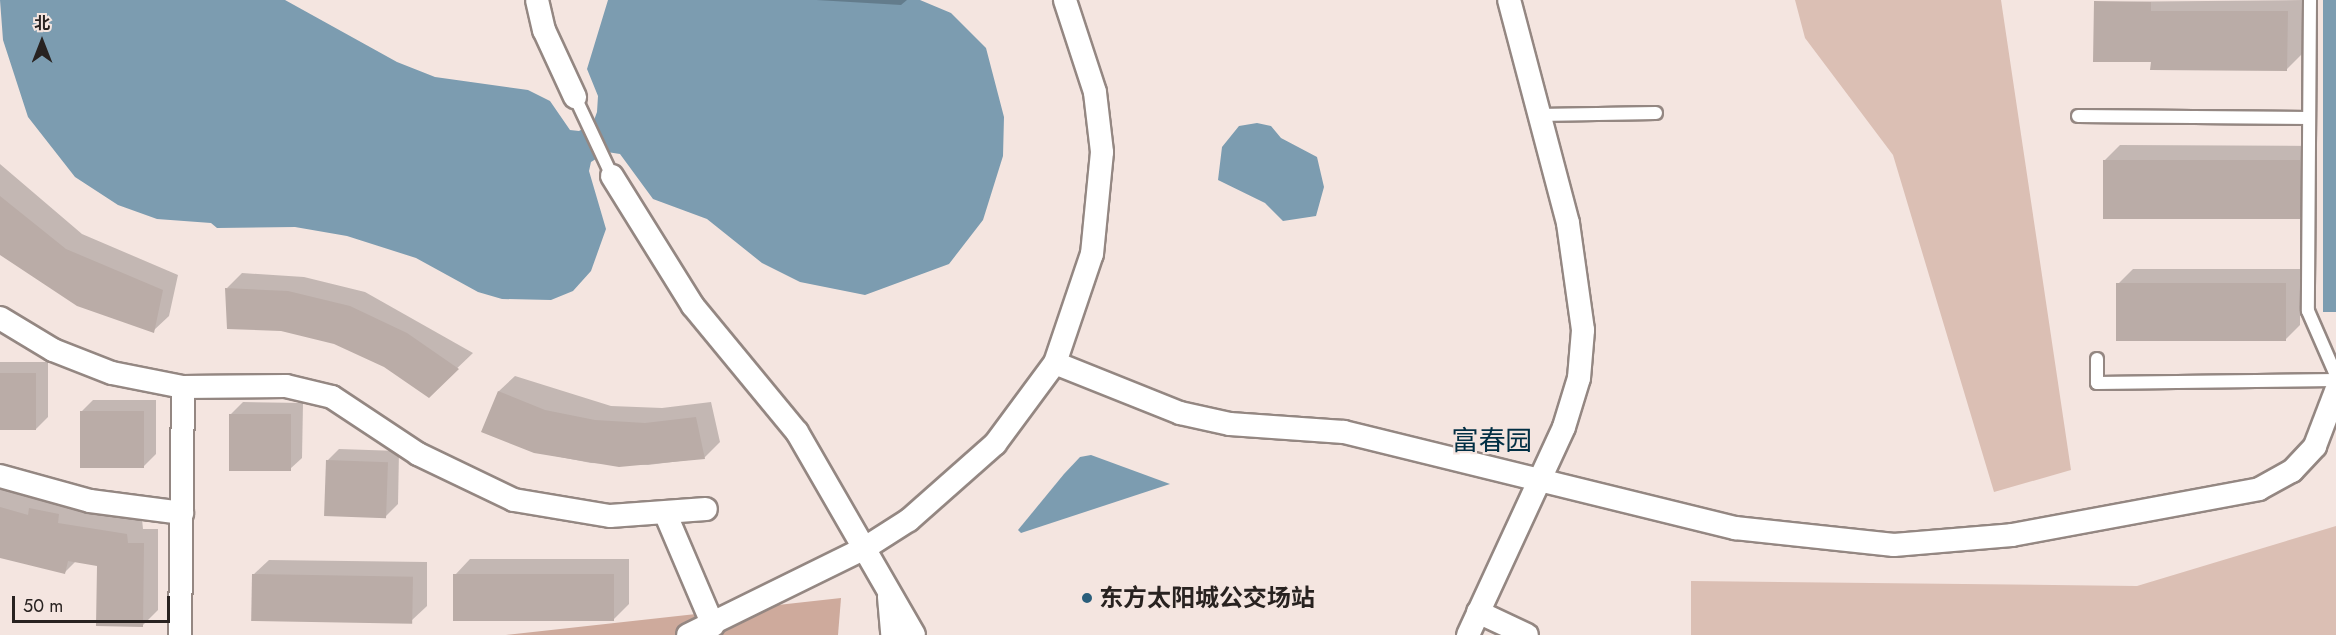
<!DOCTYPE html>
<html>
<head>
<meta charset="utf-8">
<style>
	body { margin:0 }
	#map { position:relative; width:2336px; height:635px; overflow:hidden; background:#f4e5e0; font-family:Jost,"Noto Sans SC",sans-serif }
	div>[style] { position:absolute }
	.green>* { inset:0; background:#dbbfb4 }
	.forest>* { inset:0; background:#ceaa9c }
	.water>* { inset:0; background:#7c9cb0; transform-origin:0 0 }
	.shadow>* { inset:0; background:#0003 }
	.building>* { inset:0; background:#baaca7; transform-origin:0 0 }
	.roads { filter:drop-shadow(2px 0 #948782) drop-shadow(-2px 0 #948782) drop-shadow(0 2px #948782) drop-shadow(0 -2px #948782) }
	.service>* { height:12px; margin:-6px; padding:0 6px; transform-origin:6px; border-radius:6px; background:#fff }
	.minor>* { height:22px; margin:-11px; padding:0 11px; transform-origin:11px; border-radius:11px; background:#fff }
	.dots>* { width:16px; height:16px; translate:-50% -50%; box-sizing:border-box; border:3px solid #f4e5e0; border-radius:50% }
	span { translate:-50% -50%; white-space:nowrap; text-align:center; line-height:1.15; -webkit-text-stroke:4.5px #f4e5e0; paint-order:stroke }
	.poi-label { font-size:24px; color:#282220; font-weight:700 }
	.left { translate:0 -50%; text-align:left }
	.quarter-label { font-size:27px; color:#022f44 }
	.north { position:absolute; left:12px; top:12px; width:60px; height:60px; -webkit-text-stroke:4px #f4e5e0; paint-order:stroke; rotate:0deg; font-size:16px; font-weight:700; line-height:24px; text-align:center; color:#282220 }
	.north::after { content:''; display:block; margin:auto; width:21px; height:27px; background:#282220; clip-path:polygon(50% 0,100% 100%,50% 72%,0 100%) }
	.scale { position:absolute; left:12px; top:596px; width:158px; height:27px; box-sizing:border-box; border:3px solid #282220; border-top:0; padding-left:8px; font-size:18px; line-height:21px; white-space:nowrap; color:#282220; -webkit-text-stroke:4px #f4e5e0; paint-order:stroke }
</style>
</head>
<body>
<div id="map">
	<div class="green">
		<i style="clip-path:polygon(1795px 0,2001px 0,2071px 470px,1994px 492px,1893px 155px,1805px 38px)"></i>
		<i style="clip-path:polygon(2336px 526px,2336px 635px,1691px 635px,1691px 581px,2137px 586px)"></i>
	</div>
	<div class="forest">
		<i style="clip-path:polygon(841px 598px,838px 635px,506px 635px)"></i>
	</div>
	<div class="water">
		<i style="clip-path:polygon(0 0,285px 0,397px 62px,435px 77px,528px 90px,550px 101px,570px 130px,579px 131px,593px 123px,597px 112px,598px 96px,587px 69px,608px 0,920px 0,951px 13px,986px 48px,1004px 117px,1003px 156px,983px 220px,949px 264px,865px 295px,800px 282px,762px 263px,707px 219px,653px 199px,620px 154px,607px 152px,591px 162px,589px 171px,606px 229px,591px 271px,573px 291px,551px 300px,502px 299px,478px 292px,416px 258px,347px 236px,295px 227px,217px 228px,211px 223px,157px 219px,118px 205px,75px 177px,28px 117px,3px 40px)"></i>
		<i style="left:2323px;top:0;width:13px;height:312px"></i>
		<i style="clip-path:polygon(1257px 123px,1271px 126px,1281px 138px,1317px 157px,1324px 187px,1316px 216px,1283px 221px,1265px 203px,1218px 180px,1222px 147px,1239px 126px)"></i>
		<i style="clip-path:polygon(1091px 455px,1170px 484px,1021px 533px,1018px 530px,1064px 474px,1080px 457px)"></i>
	</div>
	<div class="shadow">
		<i style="clip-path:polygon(816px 0,907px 0,901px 5px)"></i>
		<i style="clip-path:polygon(2302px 0,2302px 54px,2287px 69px,2095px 2px)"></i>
		<i style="clip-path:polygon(2120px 145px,2314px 146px,2314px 203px,2299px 218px,2105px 160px)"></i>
		<i style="clip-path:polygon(0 164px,82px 234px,178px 275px,169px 316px,153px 331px,0 252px)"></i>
		<i style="clip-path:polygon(2133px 269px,2300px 269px,2300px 325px,2285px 340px,2118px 284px)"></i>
		<i style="clip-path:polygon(242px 273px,304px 277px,365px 292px,473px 353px,428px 396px,385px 365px,227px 288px)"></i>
		<i style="clip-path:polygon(0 362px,48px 362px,48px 417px,36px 429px,0 429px)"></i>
		<i style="clip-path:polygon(515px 376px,611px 406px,662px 408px,711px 402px,720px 442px,704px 458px,648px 465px,591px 463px,535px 452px,483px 432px,499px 391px)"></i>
		<i style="clip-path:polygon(93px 400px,156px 400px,156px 454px,144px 466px,81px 412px)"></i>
		<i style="clip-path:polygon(243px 402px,303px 403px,302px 458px,290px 469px,231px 414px)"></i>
		<i style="clip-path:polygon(339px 449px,399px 451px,398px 504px,386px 516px,327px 461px)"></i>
		<i style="clip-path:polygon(0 482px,40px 499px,46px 494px,142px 519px,143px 529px,158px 529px,158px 610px,142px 626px,98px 564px,76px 561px,65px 572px,0 543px)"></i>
		<i style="clip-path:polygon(470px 559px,629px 559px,629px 604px,614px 619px,455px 575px)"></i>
		<i style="clip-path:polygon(269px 560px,427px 562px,427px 606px,411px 621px,253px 575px)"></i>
	</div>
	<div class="building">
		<i style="clip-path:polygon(2094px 1px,2151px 2px,2151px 11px,2288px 11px,2287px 71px,2150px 70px,2151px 62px,2093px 62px)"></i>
		<i style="left:2103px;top:160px;width:197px;height:59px"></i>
		<i style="clip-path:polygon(0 196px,66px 249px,163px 290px,154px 333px,77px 306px,0 255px)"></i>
		<i style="left:2116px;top:283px;width:170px;height:58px"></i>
		<i style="clip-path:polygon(225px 288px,288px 291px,350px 306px,407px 333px,459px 369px,429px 398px,384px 367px,334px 344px,281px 331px,227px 329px)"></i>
		<i style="left:0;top:373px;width:36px;height:57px"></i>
		<i style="clip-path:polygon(498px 391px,545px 410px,595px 420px,645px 423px,696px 417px,705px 459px,619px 467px,534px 453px,481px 432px)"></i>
		<i style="left:80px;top:411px;width:64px;height:57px"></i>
		<i style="left:229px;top:414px;width:62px;height:57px"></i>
		<i style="left:326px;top:460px;width:62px;height:56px;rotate:2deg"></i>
		<i style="clip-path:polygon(0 507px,28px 515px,29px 508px,59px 514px,58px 523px,127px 534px,128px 543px,144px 543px,143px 627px,96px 626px,97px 566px,68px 561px,65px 574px,0 558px)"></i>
		<i style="left:252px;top:574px;width:161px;height:47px;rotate:1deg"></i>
		<i style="left:453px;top:574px;width:161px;height:47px"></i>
	</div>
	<div class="roads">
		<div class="service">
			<i style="left:2310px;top:0;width:311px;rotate:90.4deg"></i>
			<i style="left:2308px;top:311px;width:70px;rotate:66.4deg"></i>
			<i style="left:575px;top:97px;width:87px;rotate:64.9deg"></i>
			<i style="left:1539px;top:115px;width:117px;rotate:-1deg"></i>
			<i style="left:2078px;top:116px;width:231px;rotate:0.5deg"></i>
			<i style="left:2097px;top:359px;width:24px;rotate:90deg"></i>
			<i style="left:2097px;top:383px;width:239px;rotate:-0.7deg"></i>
		</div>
		<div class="minor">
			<i style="left:537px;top:0;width:31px;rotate:77deg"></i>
			<i style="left:544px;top:30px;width:74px;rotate:65.2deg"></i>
			<i style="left:612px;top:176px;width:153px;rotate:58.1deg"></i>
			<i style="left:693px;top:306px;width:163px;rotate:50.5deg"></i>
			<i style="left:797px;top:432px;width:234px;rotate:60deg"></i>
			<i style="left:0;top:318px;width:62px;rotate:31.1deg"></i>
			<i style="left:53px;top:350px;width:63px;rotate:21.3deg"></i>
			<i style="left:112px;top:373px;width:72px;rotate:11.2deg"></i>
			<i style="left:183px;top:387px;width:103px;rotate:-0.6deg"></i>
			<i style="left:286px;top:386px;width:47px;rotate:13.4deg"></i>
			<i style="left:332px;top:397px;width:103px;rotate:33.5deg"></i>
			<i style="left:418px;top:454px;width:106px;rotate:25.6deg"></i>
			<i style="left:514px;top:500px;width:97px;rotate:9.5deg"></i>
			<i style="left:610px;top:516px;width:96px;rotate:-4.2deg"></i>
			<i style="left:1055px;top:363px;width:135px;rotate:21.8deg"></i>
			<i style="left:1180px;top:413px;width:51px;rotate:12.4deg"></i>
			<i style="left:1230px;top:424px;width:114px;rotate:4deg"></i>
			<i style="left:1344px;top:432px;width:403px;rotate:13.8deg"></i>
			<i style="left:1735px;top:528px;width:160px;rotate:6.1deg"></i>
			<i style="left:1894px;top:545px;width:118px;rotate:-4.8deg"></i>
			<i style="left:2012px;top:535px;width:251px;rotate:-10.5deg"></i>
			<i style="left:2259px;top:489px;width:38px;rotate:-29deg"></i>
			<i style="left:2292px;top:471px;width:34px;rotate:-47deg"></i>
			<i style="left:2315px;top:446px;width:59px;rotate:-69.1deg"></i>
			<i style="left:0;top:476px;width:93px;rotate:15.5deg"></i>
			<i style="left:90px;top:501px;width:93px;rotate:7.4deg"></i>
			<i style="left:666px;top:515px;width:120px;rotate:66.9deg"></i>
			<i style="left:889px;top:597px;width:38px;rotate:85deg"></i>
			<i style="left:1478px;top:612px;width:54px;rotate:25.1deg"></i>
			<i style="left:180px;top:635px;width:248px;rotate:-89.3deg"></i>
			<i style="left:688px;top:635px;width:197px;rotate:-26.2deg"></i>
			<i style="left:865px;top:548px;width:52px;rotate:-32.5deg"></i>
			<i style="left:909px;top:520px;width:115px;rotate:-41.5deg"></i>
			<i style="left:995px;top:444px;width:101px;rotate:-53.5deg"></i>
			<i style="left:1055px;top:363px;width:115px;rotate:-71.3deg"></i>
			<i style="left:1092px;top:254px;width:102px;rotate:-84.4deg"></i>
			<i style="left:1102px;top:152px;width:60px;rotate:-96.7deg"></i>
			<i style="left:1095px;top:92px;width:97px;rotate:-108.1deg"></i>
			<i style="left:1468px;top:635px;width:229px;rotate:-65.2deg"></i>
			<i style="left:1564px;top:427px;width:51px;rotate:-73deg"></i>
			<i style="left:1579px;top:378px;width:48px;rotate:-85.2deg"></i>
			<i style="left:1583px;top:330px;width:108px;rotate:-98deg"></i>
			<i style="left:1568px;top:223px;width:231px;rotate:-104.8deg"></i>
		</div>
	</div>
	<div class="dots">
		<i style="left:1087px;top:598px;background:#2a5e7b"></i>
	</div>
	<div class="poi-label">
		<span class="left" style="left:1099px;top:598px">东方太阳城公交场站</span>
	</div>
	<div class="quarter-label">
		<span style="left:1492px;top:441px">富春园</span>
	</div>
	<div class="north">北</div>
	<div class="scale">50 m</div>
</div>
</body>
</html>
